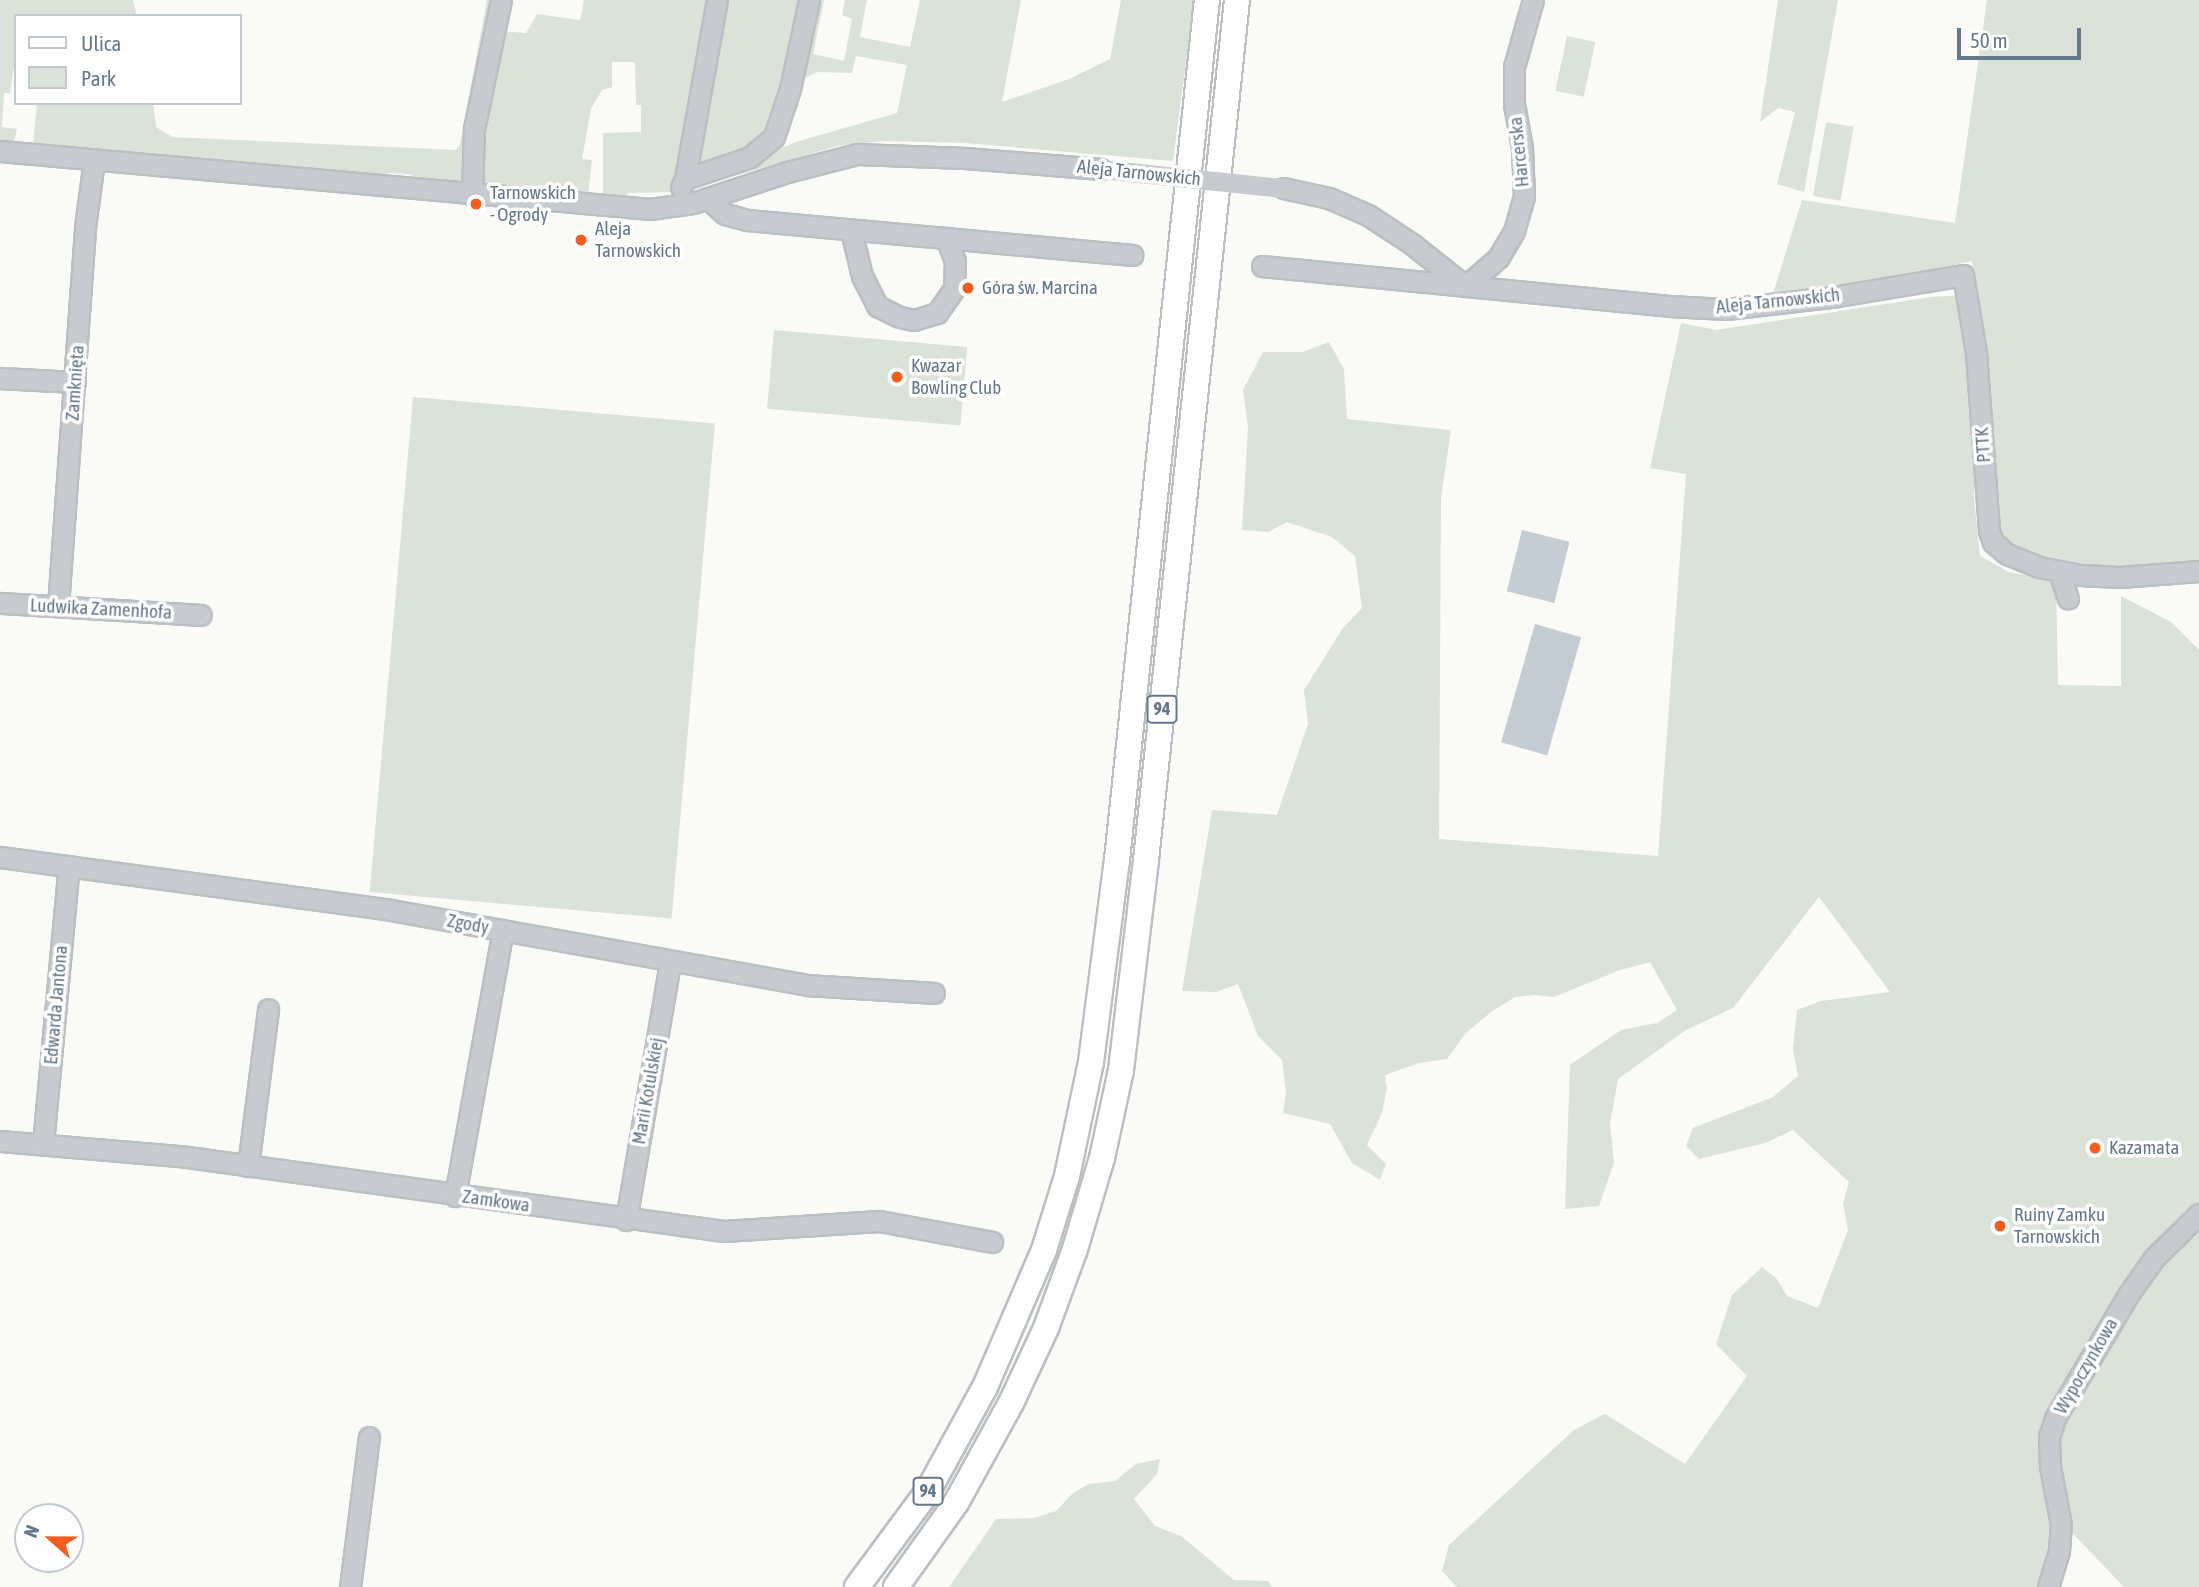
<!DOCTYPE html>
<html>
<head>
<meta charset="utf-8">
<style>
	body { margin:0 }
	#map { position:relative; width:2199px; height:1587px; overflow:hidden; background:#fafaf7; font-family:"Asap Condensed",sans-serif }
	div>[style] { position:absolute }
	.green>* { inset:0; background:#dbe2d8; transform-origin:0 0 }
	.water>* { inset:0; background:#c3cdd3; transform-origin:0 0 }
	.roads { filter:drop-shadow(2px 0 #babfc3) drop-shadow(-2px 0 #babfc3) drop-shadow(0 2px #babfc3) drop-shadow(0 -2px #babfc3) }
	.minor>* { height:19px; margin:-9.5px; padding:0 9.5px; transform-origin:9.5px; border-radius:9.5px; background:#c7cbd0 }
	.major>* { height:24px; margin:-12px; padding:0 12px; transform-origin:12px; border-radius:12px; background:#fff }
	.minor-bridge>* { height:19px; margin:-9.5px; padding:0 9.5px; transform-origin:9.5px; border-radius:9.5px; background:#c7cbd0 }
	.dots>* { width:19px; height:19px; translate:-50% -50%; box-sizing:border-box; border:4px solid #fff; border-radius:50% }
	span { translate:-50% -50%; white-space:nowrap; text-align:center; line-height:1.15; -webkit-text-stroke:7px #fff; paint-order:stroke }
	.shield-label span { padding:2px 5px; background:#fff; border:2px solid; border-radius:5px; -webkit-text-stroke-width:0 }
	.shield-label { font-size:18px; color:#65788c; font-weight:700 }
	.street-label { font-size:19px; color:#65788c }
	.poi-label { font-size:19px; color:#65788c }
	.left { translate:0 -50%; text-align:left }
	.legend { position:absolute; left:14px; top:14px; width:228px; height:91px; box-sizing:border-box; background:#fff; border:2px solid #c1c9d1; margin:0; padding:9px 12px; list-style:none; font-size:21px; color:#65788c }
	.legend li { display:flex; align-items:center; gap:14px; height:35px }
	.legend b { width:35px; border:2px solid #c1c9d1 }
	.north { position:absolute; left:14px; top:1503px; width:70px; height:70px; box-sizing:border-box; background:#fff; border:2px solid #c1c9d1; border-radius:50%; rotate:291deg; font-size:19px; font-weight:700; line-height:28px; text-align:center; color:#65788c }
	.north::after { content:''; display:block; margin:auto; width:24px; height:32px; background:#f65c1b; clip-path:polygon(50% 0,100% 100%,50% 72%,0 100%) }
	.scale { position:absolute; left:1957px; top:28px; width:124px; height:32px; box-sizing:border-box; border:4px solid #65788c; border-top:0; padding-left:9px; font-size:21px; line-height:24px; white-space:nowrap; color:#65788c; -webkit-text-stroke:5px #fff; paint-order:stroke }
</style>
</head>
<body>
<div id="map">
	<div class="green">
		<i style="clip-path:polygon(0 0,133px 0,137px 16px,16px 16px,16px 52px,10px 93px,4px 93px,2px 127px,17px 129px,14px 142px,0 141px)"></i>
		<i style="clip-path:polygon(487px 0,494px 0,466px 180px,462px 183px,423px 180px,409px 174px,388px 173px,378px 177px,33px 144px,37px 103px,153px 103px,156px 127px,172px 137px,456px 150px,460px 144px)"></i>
		<i style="clip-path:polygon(584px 0,711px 0,672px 192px,628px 193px,625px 199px,603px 196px,603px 133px,641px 132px,641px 105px,636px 105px,635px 62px,612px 62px,612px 87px,602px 90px,591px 109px,582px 159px,592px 160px,588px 195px,484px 185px,478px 174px,478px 147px,498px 31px,526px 33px,537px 14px,580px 20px)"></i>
		<i style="clip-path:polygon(721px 0,804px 0,781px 107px,758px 145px,698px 166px,694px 162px)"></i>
		<i style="clip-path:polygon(816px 0,824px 0,813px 54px,844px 61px,852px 19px,842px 15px,845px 0,867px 0,860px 37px,910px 47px,920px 0,1021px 0,1002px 102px,1069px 79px,1110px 59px,1121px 0,1194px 0,1173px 161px,965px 143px,883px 141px,837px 146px,685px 190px,690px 183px,799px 141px,897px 113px,907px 65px,856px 56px,852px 73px,818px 72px,800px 80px)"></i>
		<i style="clip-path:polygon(1778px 0,1838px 0,1804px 192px,1777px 184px,1795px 112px,1778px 108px,1760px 122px)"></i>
		<i style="clip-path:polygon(1987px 0,2199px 0,2199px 566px,2108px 567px,2044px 562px,2005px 540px,1993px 500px,1987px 380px,1972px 261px,1918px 273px,1773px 294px,1802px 200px,1955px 223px)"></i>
		<i style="left:1567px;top:36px;width:29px;height:56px;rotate:12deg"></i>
		<i style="left:1826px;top:122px;width:28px;height:75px;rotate:10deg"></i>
		<i style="clip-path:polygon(1961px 295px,1975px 441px,1974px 499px,1980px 556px,2009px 572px,2056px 581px,2058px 685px,2121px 686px,2121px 596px,2171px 622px,2199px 650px,2199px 1587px,2124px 1587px,2059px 1519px,2050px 1587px,1457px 1587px,1442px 1571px,1449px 1545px,1574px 1430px,1605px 1414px,1685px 1464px,1747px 1376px,1716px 1344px,1732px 1295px,1762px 1267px,1776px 1278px,1787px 1296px,1818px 1308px,1848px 1230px,1843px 1203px,1849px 1182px,1793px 1130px,1765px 1143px,1699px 1159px,1686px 1146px,1693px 1128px,1773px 1097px,1798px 1076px,1793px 1049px,1797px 1010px,1821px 1001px,1890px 992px,1819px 897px,1733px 1008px,1686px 1030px,1618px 1079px,1610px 1124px,1614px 1163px,1599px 1206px,1565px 1209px,1570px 1065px,1621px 1030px,1657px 1023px,1677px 1010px,1650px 962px,1620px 970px,1554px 997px,1535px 995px,1515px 997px,1491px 1012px,1465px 1034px,1447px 1059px,1419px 1063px,1385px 1075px,1387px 1089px,1382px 1113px,1367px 1145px,1386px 1164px,1380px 1180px,1352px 1163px,1330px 1124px,1283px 1113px,1286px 1092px,1282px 1060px,1258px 1036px,1238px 984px,1216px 992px,1182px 991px,1212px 810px,1277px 815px,1308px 724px,1304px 690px,1343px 628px,1362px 608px,1355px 556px,1332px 537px,1287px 522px,1268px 532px,1242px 530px,1248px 427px,1243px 390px,1263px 352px,1302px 352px,1329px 342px,1344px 369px,1347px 419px,1451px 430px,1441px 498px,1439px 839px,1658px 856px,1686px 474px,1650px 468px,1681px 323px,1716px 330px,1931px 297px)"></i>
		<i style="left:774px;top:330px;width:194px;height:79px;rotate:5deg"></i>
		<i style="left:413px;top:397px;width:303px;height:497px;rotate:5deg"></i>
		<i style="clip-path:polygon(1160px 1459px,1157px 1474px,1134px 1499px,1155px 1526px,1181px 1536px,1234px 1580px,1269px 1581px,1272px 1587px,949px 1587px,996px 1519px,1034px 1518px,1056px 1511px,1073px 1493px,1089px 1484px,1115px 1481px,1136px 1464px)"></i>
	</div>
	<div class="water">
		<i style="left:1522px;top:530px;width:49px;height:63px;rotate:14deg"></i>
		<i style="left:1535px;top:624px;width:48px;height:123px;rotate:16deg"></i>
	</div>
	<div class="roads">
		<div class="minor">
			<i style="left:0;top:151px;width:653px;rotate:5.1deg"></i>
			<i style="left:650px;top:209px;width:43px;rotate:-7.9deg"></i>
			<i style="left:693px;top:203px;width:99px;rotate:-18.3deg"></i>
			<i style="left:787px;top:172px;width:72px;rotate:-14.4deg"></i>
			<i style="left:857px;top:154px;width:108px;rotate:2.1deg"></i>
			<i style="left:965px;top:158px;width:136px;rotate:4.6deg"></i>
			<i style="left:685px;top:179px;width:69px;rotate:-18.7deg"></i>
			<i style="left:750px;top:157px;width:31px;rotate:-40deg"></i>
			<i style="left:774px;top:137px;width:51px;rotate:-71.6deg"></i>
			<i style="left:790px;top:89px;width:91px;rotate:-77.9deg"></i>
			<i style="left:681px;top:187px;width:9px;rotate:-63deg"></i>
			<i style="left:685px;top:179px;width:182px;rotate:-79.9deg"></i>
			<i style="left:1283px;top:188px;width:47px;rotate:12.3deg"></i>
			<i style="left:1329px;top:198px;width:43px;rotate:23.6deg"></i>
			<i style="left:1368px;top:215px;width:53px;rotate:33.4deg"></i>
			<i style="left:1412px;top:244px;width:68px;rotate:38.4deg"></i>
			<i style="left:472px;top:195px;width:66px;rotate:-88.3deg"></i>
			<i style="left:474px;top:129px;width:132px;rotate:-78.2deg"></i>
			<i style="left:707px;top:198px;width:24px;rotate:42deg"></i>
			<i style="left:725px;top:214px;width:23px;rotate:15deg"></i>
			<i style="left:747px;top:220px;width:387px;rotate:5.2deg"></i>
			<i style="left:851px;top:230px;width:47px;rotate:76.6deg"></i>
			<i style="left:862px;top:276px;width:34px;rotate:63deg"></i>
			<i style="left:877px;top:306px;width:25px;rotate:26deg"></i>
			<i style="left:900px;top:317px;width:14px;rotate:12deg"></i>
			<i style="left:914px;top:320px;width:24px;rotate:-17deg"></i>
			<i style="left:937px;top:313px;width:29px;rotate:-55deg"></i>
			<i style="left:954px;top:289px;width:28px;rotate:-88deg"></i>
			<i style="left:955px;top:261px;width:25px;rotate:-111deg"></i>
			<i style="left:1262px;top:266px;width:409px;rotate:5.6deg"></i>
			<i style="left:1669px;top:306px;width:57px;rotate:3deg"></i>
			<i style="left:1726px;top:309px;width:107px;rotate:-6.5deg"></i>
			<i style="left:1832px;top:297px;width:133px;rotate:-9.5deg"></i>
			<i style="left:1963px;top:275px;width:79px;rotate:80.5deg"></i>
			<i style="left:1976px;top:353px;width:178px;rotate:85.8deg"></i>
			<i style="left:1989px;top:531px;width:12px;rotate:70deg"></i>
			<i style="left:1993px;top:542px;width:18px;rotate:41deg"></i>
			<i style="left:2007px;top:554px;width:35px;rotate:22deg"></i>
			<i style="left:2039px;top:567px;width:42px;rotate:11deg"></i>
			<i style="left:2080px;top:575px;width:40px;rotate:2.9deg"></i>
			<i style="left:2120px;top:577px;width:79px;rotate:-4.3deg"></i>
			<i style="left:1466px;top:286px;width:43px;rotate:-41.2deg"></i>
			<i style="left:1498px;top:258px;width:31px;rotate:-59deg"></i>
			<i style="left:1514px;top:231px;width:36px;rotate:-74deg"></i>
			<i style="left:1524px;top:196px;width:48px;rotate:-92.4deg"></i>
			<i style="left:1522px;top:148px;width:45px;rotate:-100.3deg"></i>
			<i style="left:1514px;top:104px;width:37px;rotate:-90deg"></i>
			<i style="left:1514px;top:67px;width:70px;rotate:-74.2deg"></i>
			<i style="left:0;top:378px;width:75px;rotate:3.1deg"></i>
			<i style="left:2059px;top:571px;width:29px;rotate:72deg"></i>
			<i style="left:0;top:603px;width:201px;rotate:3.4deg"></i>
			<i style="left:58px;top:606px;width:380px;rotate:-85.9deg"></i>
			<i style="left:85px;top:227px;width:68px;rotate:-82.3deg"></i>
			<i style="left:0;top:857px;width:395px;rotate:7.7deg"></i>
			<i style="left:391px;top:910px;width:424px;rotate:10.2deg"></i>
			<i style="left:808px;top:985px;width:126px;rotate:3.6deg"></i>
			<i style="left:0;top:1141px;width:181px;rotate:4.8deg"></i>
			<i style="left:180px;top:1156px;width:549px;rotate:7.85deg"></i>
			<i style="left:724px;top:1231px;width:155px;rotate:-3.7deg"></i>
			<i style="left:879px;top:1221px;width:115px;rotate:10.5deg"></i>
			<i style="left:43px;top:1144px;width:279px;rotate:-84.7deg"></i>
			<i style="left:248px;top:1166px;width:158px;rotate:-82.7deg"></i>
			<i style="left:455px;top:1196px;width:270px;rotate:-79.8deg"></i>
			<i style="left:626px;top:1220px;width:262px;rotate:-80.3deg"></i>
			<i style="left:350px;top:1587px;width:151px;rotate:-82.8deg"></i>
			<i style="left:2048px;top:1587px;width:38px;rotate:-73deg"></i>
			<i style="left:2059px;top:1551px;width:26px;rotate:-86deg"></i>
			<i style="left:2061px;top:1525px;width:60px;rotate:-100.6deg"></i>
			<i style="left:2050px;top:1466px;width:29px;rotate:-92deg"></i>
			<i style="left:2049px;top:1437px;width:20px;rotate:-72deg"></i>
			<i style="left:2055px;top:1418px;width:143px;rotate:-59.3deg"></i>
			<i style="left:2128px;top:1295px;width:45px;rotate:-54.9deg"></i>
			<i style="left:2154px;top:1258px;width:63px;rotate:-44.4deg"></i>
		</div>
		<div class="major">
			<i style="left:857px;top:1587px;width:119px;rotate:-53.5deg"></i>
			<i style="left:928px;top:1491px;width:119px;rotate:-61.3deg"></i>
			<i style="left:985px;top:1387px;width:149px;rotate:-66.7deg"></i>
			<i style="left:1044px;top:1250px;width:77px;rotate:-72.7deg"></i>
			<i style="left:1067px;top:1176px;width:116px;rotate:-78.1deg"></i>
			<i style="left:1091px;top:1062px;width:204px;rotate:-82.7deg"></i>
			<i style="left:1117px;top:860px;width:865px;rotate:-84.03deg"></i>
			<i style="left:896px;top:1587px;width:103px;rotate:-54.5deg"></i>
			<i style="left:956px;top:1503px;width:116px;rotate:-61.2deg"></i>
			<i style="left:1012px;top:1401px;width:81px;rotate:-65deg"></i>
			<i style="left:1046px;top:1328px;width:84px;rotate:-69.8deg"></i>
			<i style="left:1075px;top:1249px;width:95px;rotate:-73.5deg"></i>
			<i style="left:1102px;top:1158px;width:90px;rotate:-77.8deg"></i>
			<i style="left:1121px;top:1070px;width:211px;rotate:-83.2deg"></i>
			<i style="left:1146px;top:860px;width:865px;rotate:-83.96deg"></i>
		</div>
	</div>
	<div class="minor-bridge">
		<i style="left:1101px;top:169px;width:183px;rotate:6deg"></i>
	</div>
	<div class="dots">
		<i style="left:476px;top:204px;background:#f65c1b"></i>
		<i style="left:581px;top:240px;background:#f65c1b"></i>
		<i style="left:968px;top:288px;background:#f65c1b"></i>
		<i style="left:897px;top:377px;background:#f65c1b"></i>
		<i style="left:2095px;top:1148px;background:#f65c1b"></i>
		<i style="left:2000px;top:1226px;background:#f65c1b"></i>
	</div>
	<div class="shield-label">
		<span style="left:1162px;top:709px">94</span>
		<span style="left:928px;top:1491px">94</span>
	</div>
	<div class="street-label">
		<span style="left:1519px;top:152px;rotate:-96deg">Harcerska</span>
		<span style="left:1139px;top:173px;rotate:6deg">Aleja Tarnowskich</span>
		<span style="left:1778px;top:301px;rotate:-6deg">Aleja Tarnowskich</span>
		<span style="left:75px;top:383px;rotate:-86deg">Zamknięta</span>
		<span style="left:1983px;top:445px;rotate:-94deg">PTTK</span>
		<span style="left:101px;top:609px;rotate:3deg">Ludwika Zamenhofa</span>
		<span style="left:468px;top:924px;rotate:10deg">Zgody</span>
		<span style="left:56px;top:1005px;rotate:-85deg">Edwarda Jantona</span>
		<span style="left:648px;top:1091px;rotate:-80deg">Marii Kotulskiej</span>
		<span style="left:496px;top:1201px;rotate:8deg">Zamkowa</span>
		<span style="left:2086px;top:1366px;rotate:-60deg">Wypoczynkowa</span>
	</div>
	<div class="poi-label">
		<span class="left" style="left:490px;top:204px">Tarnowskich<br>- Ogrody</span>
		<span class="left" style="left:595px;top:240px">Aleja<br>Tarnowskich</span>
		<span class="left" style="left:982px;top:288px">Góra św. Marcina</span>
		<span class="left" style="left:911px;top:377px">Kwazar<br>Bowling Club</span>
		<span class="left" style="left:2109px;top:1148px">Kazamata</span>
		<span class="left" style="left:2014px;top:1226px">Ruiny Zamku<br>Tarnowskich</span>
	</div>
	<ul class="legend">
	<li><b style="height:9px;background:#fff"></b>Ulica</li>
	<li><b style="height:19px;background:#dbe2d8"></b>Park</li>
	</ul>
	<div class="north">N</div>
	<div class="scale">50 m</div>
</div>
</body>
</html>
